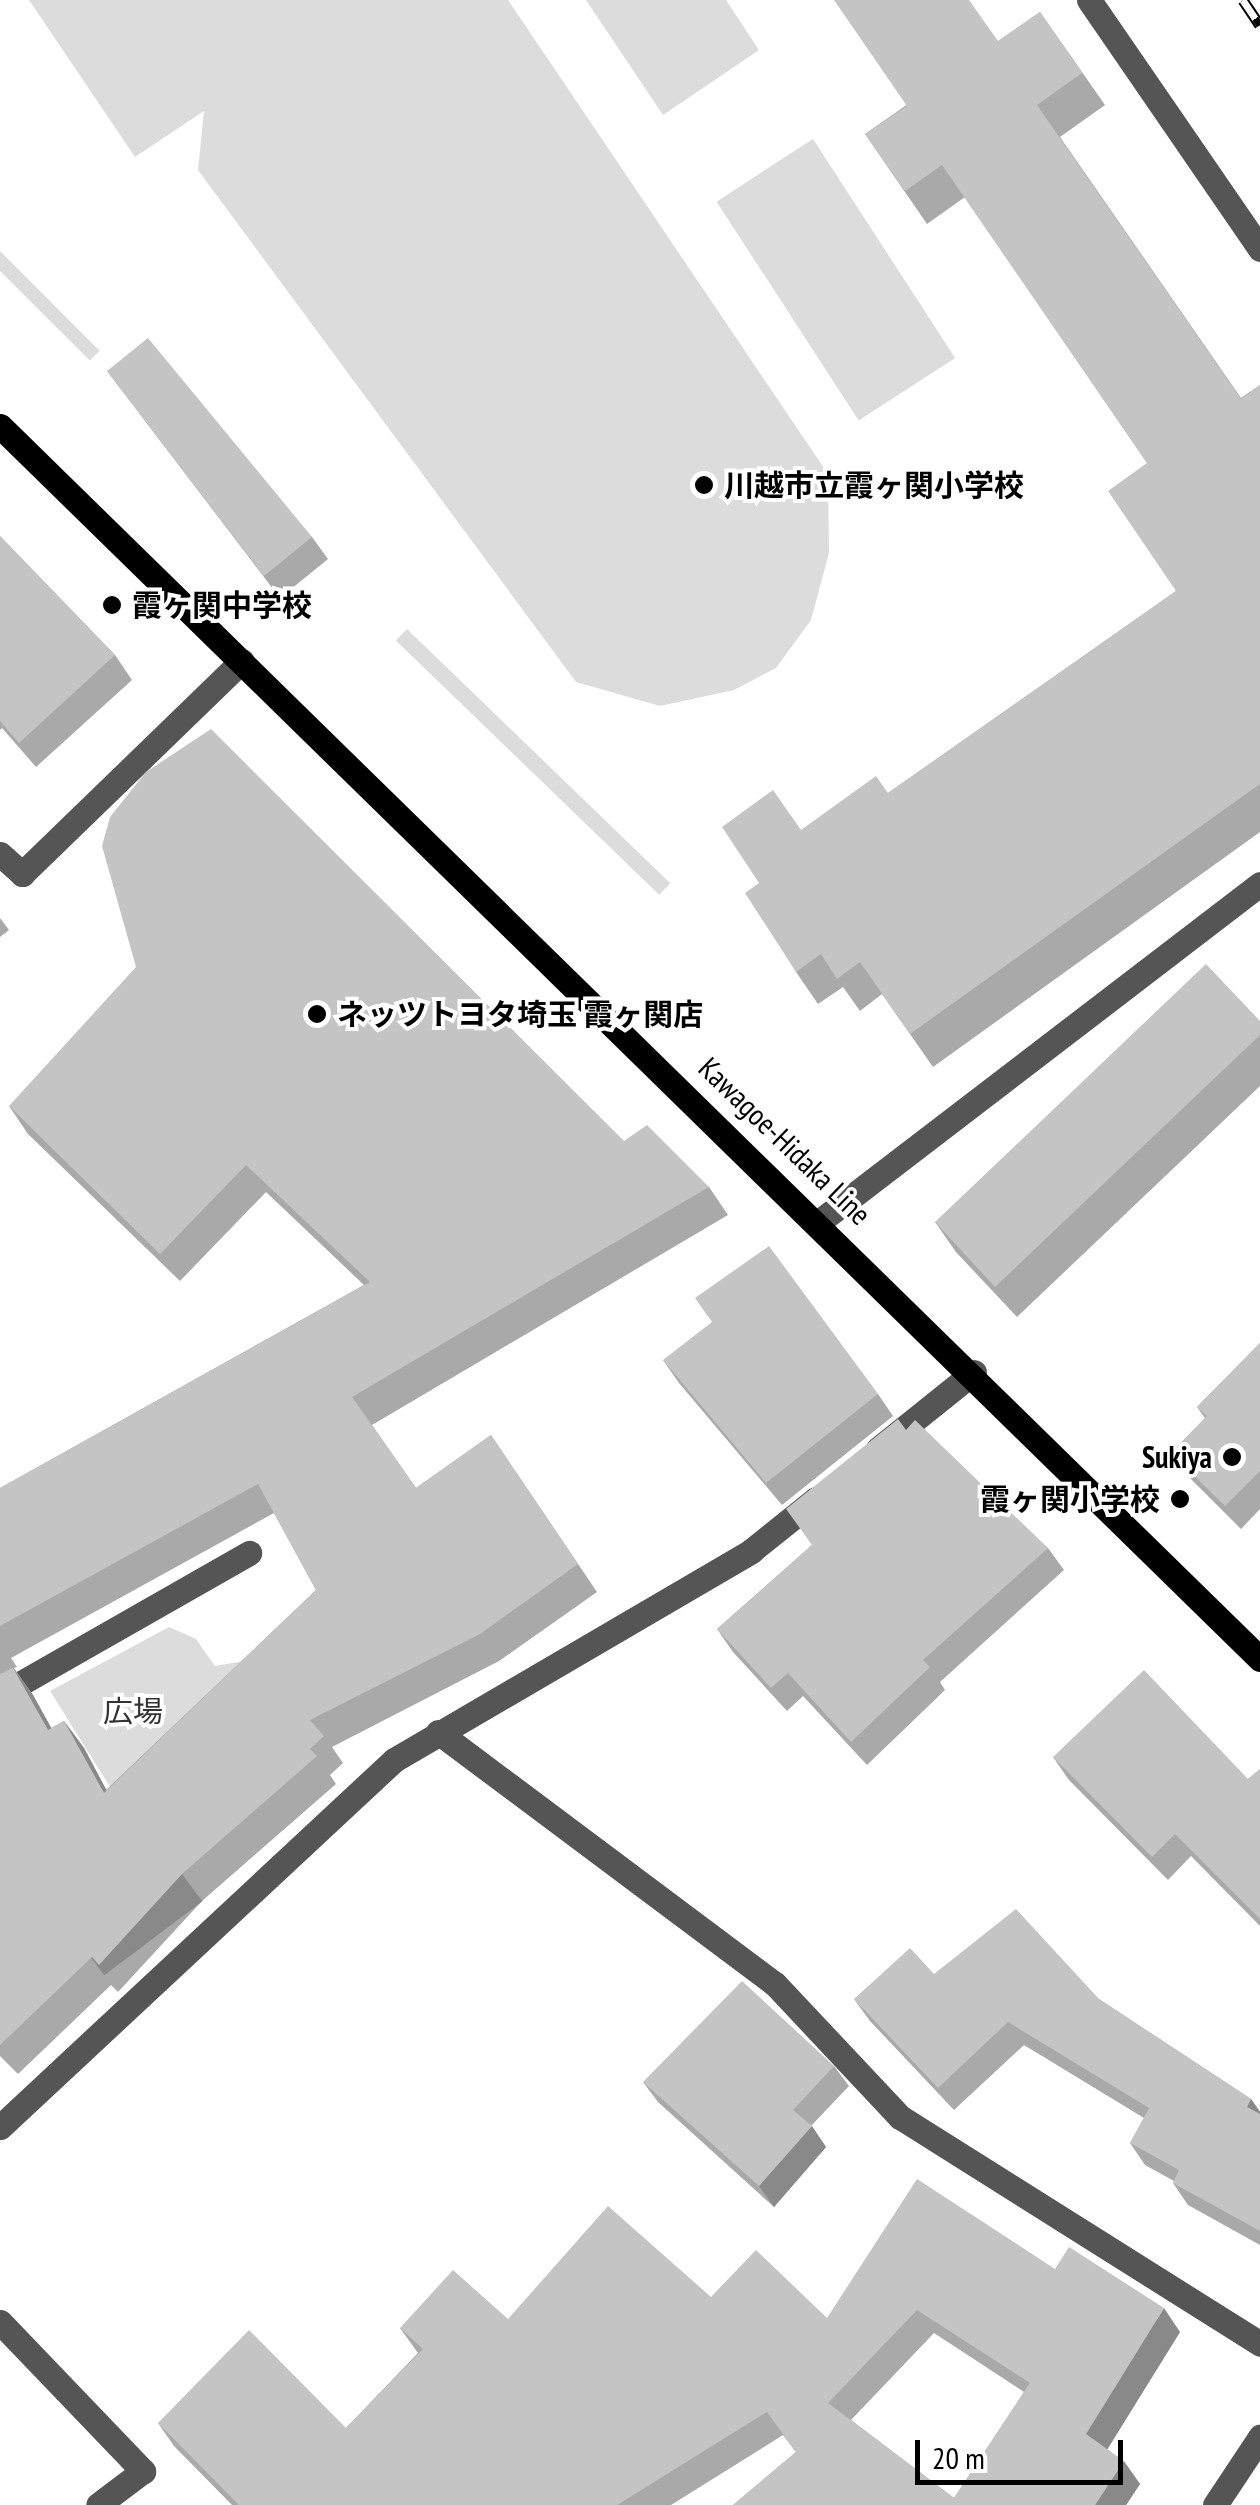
<!DOCTYPE html>
<html>
<head>
<meta charset="utf-8">
<style>
	body { margin:0 }
	#map { position:relative; width:1260px; height:2505px; overflow:hidden; background:#fff; font-family:"PT Sans Narrow","Noto Sans JP",sans-serif }
	div>[style] { position:absolute }
	.green>* { inset:0; background:#dcdcdc; transform-origin:0 0 }
	.minor>* { height:25px; margin:-12.5px; padding:0 12.5px; transform-origin:12.5px; border-radius:12.5px; background:#555 }
	.major>* { height:25px; margin:-12.5px; padding:0 12.5px; transform-origin:12.5px; border-radius:12.5px; background:#000 }
	.rail>* { height:11px; margin-top:-5.5px; transform-origin:0; background:repeating-linear-gradient(90deg,#fff 0 22px,#000 0 44px); box-sizing:border-box; border-block:2px solid #000 }
	.wall>* { inset:0; background:#a9a9a9 }
	.shaded-wall>* { inset:0; background:#898989; transform-origin:0 0 }
	.building>* { inset:0; background:#c4c4c4 }
	.dots>* { width:28px; height:28px; translate:-50% -50%; box-sizing:border-box; border:5px solid #fff; border-radius:50% }
	span { translate:-50% -50%; white-space:nowrap; text-align:center; line-height:1.15; -webkit-text-stroke:8px #fff; paint-order:stroke }
	.poi-label { font-size:30px; color:#000; font-weight:700 }
	.left { translate:0 -50%; text-align:left }
	.right { translate:-100% -50%; text-align:right }
	.street-label { font-size:30px; color:#000 }
	.park-label { font-size:30px; color:#333 }
	.scale { position:absolute; left:915px; top:2440px; width:208px; height:45px; box-sizing:border-box; border:5px solid #000; border-top:0; padding-left:12px; font-size:30px; line-height:35px; white-space:nowrap; color:#000; -webkit-text-stroke:8px #fff; paint-order:stroke }
</style>
</head>
<body>
<div id="map">
	<div class="green">
		<i style="clip-path:polygon(29px 0,508px 0,828px 474px,829px 553px,811px 620px,776px 668px,734px 690px,660px 706px,576px 682px,198px 170px,204px 111px,135px 157px)"></i>
		<i style="clip-path:polygon(586px 0,726px 0,759px 50px,663px 115px)"></i>
		<i style="left:813px;top:139px;width:261px;height:115px;rotate:57deg"></i>
		<i style="left:0;top:251px;width:141px;height:14px;rotate:45deg"></i>
		<i style="left:407px;top:629px;width:366px;height:16px;rotate:44deg"></i>
		<i style="clip-path:polygon(169px 1627px,196px 1639px,215px 1666px,244px 1661px,117px 1798px,50px 1691px)"></i>
	</div>
	<div class="minor">
		<i style="left:1089px;top:0;width:302px;rotate:55.5deg"></i>
		<i style="left:0;top:854px;width:30px;rotate:42deg"></i>
		<i style="left:22px;top:874px;width:306px;rotate:-44.1deg"></i>
		<i style="left:820px;top:1221px;width:554px;rotate:-37.45deg"></i>
		<i style="left:878px;top:1449px;width:123px;rotate:-38.7deg"></i>
		<i style="left:0;top:1695px;width:287px;rotate:-29.7deg"></i>
		<i style="left:438px;top:1732px;width:421px;rotate:36.8deg"></i>
		<i style="left:775px;top:1984px;width:183px;rotate:46.8deg"></i>
		<i style="left:900px;top:2117px;width:426px;rotate:32.2deg"></i>
		<i style="left:0;top:2127px;width:538px;rotate:-42.97deg"></i>
		<i style="left:394px;top:1760px;width:414px;rotate:-30.3deg"></i>
		<i style="left:751px;top:1551px;width:83px;rotate:-38.7deg"></i>
		<i style="left:0;top:2322px;width:207px;rotate:46.2deg"></i>
		<i style="left:143px;top:2471px;width:56px;rotate:142.9deg"></i>
		<i style="left:1215px;top:2505px;width:82px;rotate:-56.5deg"></i>
	</div>
	<div class="major">
		<i style="left:0;top:426px;width:1763px;rotate:44.38deg"></i>
	</div>
	<div class="rail">
		<i style="left:1243px;top:0;width:30px;rotate:56deg"></i>
	</div>
	<div class="wall">
		<i style="clip-path:polygon(1040px 12px,1105px 105px,1060px 137px,1241px 398px,1260px 385px,1260px 832px,933px 1067px,882px 994px,860px 1011px,843px 987px,818px 1004px,796px 972px,759px 883px,801px 830px,888px 793px,1176px 591px,1147px 463px,965px 197px,927px 224px,865px 134px)"></i>
		<i style="clip-path:polygon(107px 371px,312px 537px,328px 559px,280px 598px)"></i>
		<i style="clip-path:polygon(0 536px,115px 655px,132px 680px,36px 767px,2px 728px,0 730px)"></i>
		<i style="clip-path:polygon(0 918px,9px 930px,0 937px)"></i>
		<i style="clip-path:polygon(1260px 1021px,1260px 1086px,1017px 1317px,956px 1252px,935px 1222px)"></i>
		<i style="clip-path:polygon(evenodd,9px 1106px,624px 1141px,709px 1187px,728px 1215px,372px 1425px,416px 1488px,491px 1435px,597px 1592px,499px 1661px,332px 1747px,343px 1763px,330px 1775px,336px 1784px,202px 1901px,118px 1992px,111px 1985px,18px 2074px,0 2056px,0 1488px,364px 1285px,266px 1192px,180px 1281px,28px 1134px,9px 1106px,274px 1513px,316px 1590px,106px 1790px,84px 1748px,64px 1721px,51px 1728px,33px 1695px,14px 1668px,17px 1667px,11px 1658px,274px 1513px)"></i>
		<i style="clip-path:polygon(1260px 1343px,1260px 1509px,1241px 1529px,1187px 1475px,1171px 1453px,1205px 1418px,1197px 1407px)"></i>
		<i style="clip-path:polygon(663px 1360px,878px 1394px,893px 1416px,782px 1505px,679px 1383px)"></i>
		<i style="clip-path:polygon(906px 1430px,1048px 1548px,1064px 1570px,940px 1682px,945px 1690px,867px 1765px,803px 1696px,787px 1711px,733px 1652px,717px 1629px,812px 1545px)"></i>
		<i style="clip-path:polygon(1053px 1757px,1248px 1779px,1260px 1769px,1260px 1926px,1191px 1856px,1168px 1880px,1069px 1780px)"></i>
		<i style="clip-path:polygon(934px 1974px,1099px 1999px,1251px 2099px,1260px 2112px,1260px 2245px,1188px 2205px,1173px 2183px,1174px 2181px,1145px 2165px,1130px 2143px,1144px 2118px,1024px 2045px,954px 2110px,870px 2021px,854px 1999px)"></i>
		<i style="clip-path:polygon(834px 2066px,849px 2086px,811px 2126px,826px 2147px,774px 2207px,658px 2102px,643px 2082px)"></i>
		<i style="clip-path:polygon(evenodd,1055px 2269px,1180px 2332px,1107px 2449px,1140px 2484px,1126px 2505px,733px 2505px,796px 2452px,783px 2435px,671px 2505px,232px 2505px,174px 2446px,158px 2423px,346px 2428px,418px 2353px,400px 2328px,508px 2319px,711px 2297px,827px 2318px,1055px 2269px,934px 2333px,1024px 2392px,954px 2498px,851px 2420px,934px 2333px)"></i>
	</div>
	<div class="shaded-wall">
		<i style="clip-path:polygon(13px 1668px,33px 1695px,68px 1758px,48px 1730px)"></i>
		<i style="clip-path:polygon(64px 1721px,84px 1748px,123px 1821px,104px 1793px)"></i>
		<i style="left:182px;top:1874px;width:34px;height:123px;rotate:53deg"></i>
		<i style="clip-path:polygon(1251px 2099px,1260px 2112px,1260px 2126px,1247px 2107px)"></i>
		<i style="clip-path:polygon(812px 2126px,826px 2147px,774px 2207px,759px 2186px)"></i>
		<i style="clip-path:polygon(1164px 2308px,1180px 2332px,1102px 2458px,1086px 2434px)"></i>
		<i style="clip-path:polygon(1124px 2461px,1140px 2484px,1126px 2505px,1095px 2505px)"></i>
	</div>
	<div class="building">
		<i style="clip-path:polygon(834px 0,969px 0,998px 41px,1040px 12px,1082px 73px,1037px 105px,1241px 399px,1260px 385px,1260px 784px,910px 1034px,860px 962px,837px 979px,821px 954px,796px 972px,745px 893px,759px 883px,722px 827px,773px 790px,801px 830px,876px 776px,888px 793px,1176px 591px,1108px 491px,1147px 463px,942px 165px,905px 191px,865px 134px,907px 106px)"></i>
		<i style="clip-path:polygon(148px 338px,312px 537px,264px 576px,107px 371px)"></i>
		<i style="clip-path:polygon(0 536px,115px 655px,19px 743px,0 721px)"></i>
		<i style="clip-path:polygon(211px 729px,624px 1141px,647px 1125px,709px 1187px,352px 1397px,416px 1488px,491px 1435px,578px 1564px,480px 1634px,310px 1720px,324px 1736px,310px 1749px,317px 1756px,182px 1874px,99px 1965px,92px 1957px,0 2045px,0 1674px,13px 1668px,48px 1730px,64px 1721px,104px 1793px,316px 1590px,258px 1484px,0 1626px,0 1488px,370px 1282px,246px 1165px,160px 1254px,9px 1106px,136px 967px,102px 846px,110px 817px,146px 772px)"></i>
		<i style="clip-path:polygon(1206px 964px,1260px 1021px,1260px 1035px,995px 1287px,935px 1222px)"></i>
		<i style="clip-path:polygon(769px 1246px,878px 1394px,766px 1483px,663px 1360px,712px 1322px,695px 1298px)"></i>
		<i style="clip-path:polygon(1260px 1343px,1260px 1471px,1225px 1506px,1171px 1453px,1207px 1416px,1197px 1407px)"></i>
		<i style="clip-path:polygon(898px 1419px,906px 1430px,915px 1420px,1048px 1548px,923px 1660px,930px 1667px,851px 1742px,788px 1673px,771px 1688px,717px 1629px,812px 1545px,786px 1509px)"></i>
		<i style="clip-path:polygon(1144px 1670px,1248px 1779px,1260px 1769px,1260px 1919px,1175px 1834px,1152px 1857px,1053px 1757px)"></i>
		<i style="clip-path:polygon(1016px 1909px,1099px 1999px,1251px 2099px,1247px 2107px,1260px 2114px,1260px 2231px,1173px 2183px,1179px 2170px,1130px 2143px,1149px 2108px,1008px 2022px,938px 2088px,854px 1999px,910px 1948px,934px 1974px)"></i>
		<i style="clip-path:polygon(742px 1981px,834px 2066px,793px 2110px,812px 2126px,759px 2186px,643px 2082px)"></i>
		<i style="clip-path:polygon(evenodd,917px 2179px,1055px 2269px,1069px 2247px,1164px 2308px,1086px 2434px,1124px 2461px,1095px 2505px,733px 2505px,796px 2452px,767px 2412px,617px 2505px,239px 2505px,158px 2423px,249px 2330px,346px 2428px,423px 2349px,400px 2328px,453px 2270px,508px 2319px,608px 2206px,711px 2297px,756px 2250px,827px 2318px,917px 2179px,917px 2310px,1030px 2383px,954px 2498px,828px 2403px,917px 2310px)"></i>
	</div>
	<div class="dots">
		<i style="left:704px;top:485px;background:#000"></i>
		<i style="left:112px;top:605px;background:#000"></i>
		<i style="left:317px;top:1014px;background:#000"></i>
		<i style="left:1232px;top:1457px;background:#000"></i>
		<i style="left:1180px;top:1499px;background:#000"></i>
	</div>
	<div class="poi-label">
		<span class="left" style="left:724px;top:485px">川越市立霞ヶ関小学校</span>
		<span class="left" style="left:132px;top:605px">霞ヶ関中学校</span>
		<span class="left" style="left:337px;top:1014px">ネッツトヨタ埼玉 霞ヶ関店</span>
		<span class="right" style="left:1212px;top:1457px">Sukiya</span>
		<span class="right" style="left:1160px;top:1499px">霞ヶ関小学校</span>
	</div>
	<div class="street-label">
		<span style="left:785px;top:1141px;rotate:44deg">Kawagoe-Hidaka Line</span>
	</div>
	<div class="park-label">
		<span style="left:133px;top:1711px">広場</span>
	</div>
	<div class="scale">20 m</div>
</div>
</body>
</html>
